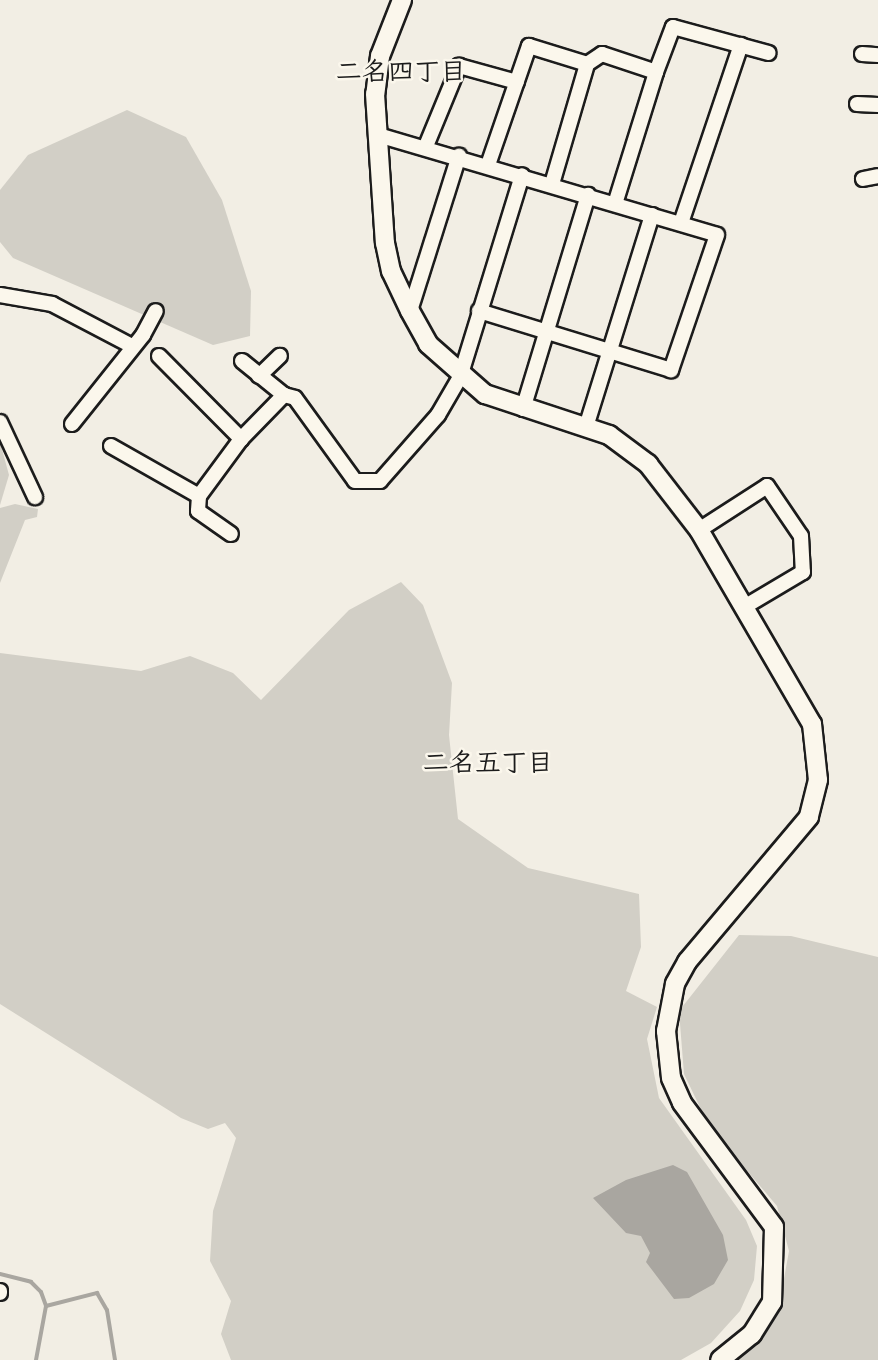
<!DOCTYPE html>
<html>
<head>
<meta charset="utf-8">
<style>
	body { margin:0 }
	#map { position:relative; width:878px; height:1360px; overflow:hidden; background:#f2eee4; font-family:"Indie Flower","Klee One",sans-serif }
	div>[style] { position:absolute }
	.green>* { inset:0; background:#d2cfc6 }
	.water>* { inset:0; background:#a9a6a0 }
	.stream>* { height:4px; margin:-2px; padding:0 2px; transform-origin:2px; border-radius:2px; background:#a9a6a0 }
	.roads { filter:drop-shadow(2px 0 #1c1c1c) drop-shadow(-2px 0 #1c1c1c) drop-shadow(0 2px #1c1c1c) drop-shadow(0 -2px #1c1c1c) }
	.minor>* { height:14px; margin:-7px; padding:0 7px; transform-origin:7px; border-radius:7px; background:#fbf7ec }
	.tertiary>* { height:18px; margin:-9px; padding:0 9px; transform-origin:9px; border-radius:9px; background:#fbf7ec }
	span { translate:-50% -50%; white-space:nowrap; text-align:center; line-height:1.15; -webkit-text-stroke:5px #fbf7ec; paint-order:stroke }
	.neighbourhood-label { font-size:26px; color:#1c1c1c; font-weight:700 }
</style>
</head>
<body>
<div id="map">
	<div class="green">
		<i style="clip-path:polygon(127px 110px,186px 137px,222px 200px,251px 291px,250px 336px,213px 345px,13px 258px,0 242px,0 190px,28px 155px)"></i>
		<i style="clip-path:polygon(0 442px,9px 475px,0 505px)"></i>
		<i style="clip-path:polygon(15px 504px,38px 509px,37px 517px,25px 520px,0 583px,0 508px)"></i>
		<i style="clip-path:polygon(401px 582px,423px 605px,452px 683px,449px 735px,458px 819px,528px 868px,639px 894px,641px 947px,626px 991px,657px 1007px,647px 1039px,659px 1098px,746px 1220px,757px 1246px,754px 1280px,740px 1311px,711px 1343px,681px 1360px,231px 1360px,221px 1334px,231px 1301px,210px 1261px,213px 1211px,236px 1138px,225px 1123px,208px 1129px,181px 1118px,0 1004px,0 653px,141px 671px,190px 656px,233px 673px,261px 700px,349px 610px)"></i>
		<i style="clip-path:polygon(739px 935px,791px 936px,878px 957px,878px 1360px,734px 1360px,778px 1312px,789px 1251px,777px 1206px,709px 1126px,684px 1074px,679px 1011px)"></i>
	</div>
	<div class="water">
		<i style="clip-path:polygon(673px 1165px,687px 1172px,723px 1235px,728px 1260px,714px 1284px,689px 1298px,674px 1299px,646px 1262px,650px 1253px,641px 1236px,626px 1233px,593px 1198px,626px 1180px)"></i>
	</div>
	<div class="stream">
		<i style="left:0;top:1274px;width:32px;rotate:14deg"></i>
		<i style="left:31px;top:1282px;width:14px;rotate:45deg"></i>
		<i style="left:41px;top:1292px;width:15px;rotate:70deg"></i>
		<i style="left:46px;top:1306px;width:55px;rotate:100.5deg"></i>
		<i style="left:46px;top:1306px;width:53px;rotate:-14.3deg"></i>
		<i style="left:97px;top:1293px;width:20px;rotate:60deg"></i>
		<i style="left:107px;top:1310px;width:51px;rotate:80.9deg"></i>
	</div>
	<div class="roads">
		<div class="minor">
			<i style="left:862px;top:54px;width:16px;rotate:4deg"></i>
			<i style="left:857px;top:104px;width:21px;rotate:3deg"></i>
			<i style="left:378px;top:135px;width:353px;rotate:16.4deg"></i>
			<i style="left:717px;top:235px;width:143px;rotate:108.8deg"></i>
			<i style="left:671px;top:370px;width:201px;rotate:-162.9deg"></i>
			<i style="left:426px;top:146px;width:87px;rotate:-67.6deg"></i>
			<i style="left:459px;top:66px;width:60px;rotate:15.4deg"></i>
			<i style="left:488px;top:165px;width:126px;rotate:-71deg"></i>
			<i style="left:529px;top:46px;width:61px;rotate:17.2deg"></i>
			<i style="left:587px;top:64px;width:18px;rotate:-34deg"></i>
			<i style="left:602px;top:54px;width:57px;rotate:18.4deg"></i>
			<i style="left:656px;top:72px;width:48px;rotate:-69.3deg"></i>
			<i style="left:673px;top:27px;width:99px;rotate:15.2deg"></i>
			<i style="left:863px;top:179px;width:15px;rotate:-11deg"></i>
			<i style="left:552px;top:184px;width:125px;rotate:-73.7deg"></i>
			<i style="left:615px;top:204px;width:138px;rotate:-72.7deg"></i>
			<i style="left:681px;top:223px;width:188px;rotate:-71.4deg"></i>
			<i style="left:0;top:295px;width:53px;rotate:9.8deg"></i>
			<i style="left:52px;top:304px;width:90px;rotate:27.7deg"></i>
			<i style="left:410px;top:311px;width:163px;rotate:-72.5deg"></i>
			<i style="left:159px;top:356px;width:117px;rotate:45.3deg"></i>
			<i style="left:259px;top:376px;width:29px;rotate:-44deg"></i>
			<i style="left:284px;top:395px;width:11px;rotate:15deg"></i>
			<i style="left:295px;top:398px;width:102px;rotate:54.1deg"></i>
			<i style="left:355px;top:481px;width:25px"></i>
			<i style="left:380px;top:481px;width:88px;rotate:-48.7deg"></i>
			<i style="left:438px;top:415px;width:44px;rotate:-59.9deg"></i>
			<i style="left:460px;top:377px;width:211px;rotate:-72.9deg"></i>
			<i style="left:523px;top:409px;width:224px;rotate:-73.1deg"></i>
			<i style="left:0;top:422px;width:83px;rotate:65deg"></i>
			<i style="left:72px;top:424px;width:114px;rotate:-51.4deg"></i>
			<i style="left:143px;top:335px;width:27px;rotate:-62deg"></i>
			<i style="left:586px;top:427px;width:222px;rotate:-72.7deg"></i>
			<i style="left:111px;top:446px;width:101px;rotate:29.6deg"></i>
			<i style="left:199px;top:496px;width:71px;rotate:-53.6deg"></i>
			<i style="left:241px;top:439px;width:62px;rotate:-45.7deg"></i>
			<i style="left:284px;top:395px;width:54px;rotate:-141deg"></i>
			<i style="left:199px;top:496px;width:15px;rotate:94deg"></i>
			<i style="left:198px;top:511px;width:40px;rotate:34.9deg"></i>
			<i style="left:699px;top:530px;width:81px;rotate:-32.9deg"></i>
			<i style="left:767px;top:486px;width:60px;rotate:55.8deg"></i>
			<i style="left:801px;top:536px;width:36px;rotate:87deg"></i>
			<i style="left:803px;top:572px;width:69px;rotate:149.3deg"></i>
			<i style="left:0;top:1291px;width:2px;rotate:90deg"></i>
		</div>
		<div class="tertiary">
			<i style="left:402px;top:0;width:60px;rotate:111.4deg"></i>
			<i style="left:380px;top:56px;width:38px;rotate:97deg"></i>
			<i style="left:375px;top:94px;width:149px;rotate:86.2deg"></i>
			<i style="left:385px;top:243px;width:29px;rotate:78deg"></i>
			<i style="left:391px;top:271px;width:44px;rotate:64.6deg"></i>
			<i style="left:410px;top:311px;width:38px;rotate:61deg"></i>
			<i style="left:428px;top:344px;width:76px;rotate:41.3deg"></i>
			<i style="left:485px;top:394px;width:131px;rotate:18.3deg"></i>
			<i style="left:609px;top:435px;width:49px;rotate:36.6deg"></i>
			<i style="left:648px;top:464px;width:83px;rotate:52.3deg"></i>
			<i style="left:699px;top:530px;width:225px;rotate:59.8deg"></i>
			<i style="left:812px;top:724px;width:56px;rotate:83.9deg"></i>
			<i style="left:818px;top:780px;width:38px;rotate:104deg"></i>
			<i style="left:809px;top:817px;width:189px;rotate:130.1deg"></i>
			<i style="left:687px;top:962px;width:25px;rotate:119deg"></i>
			<i style="left:675px;top:984px;width:48px;rotate:100.8deg"></i>
			<i style="left:666px;top:1031px;width:47px;rotate:83.9deg"></i>
			<i style="left:671px;top:1078px;width:27px;rotate:66deg"></i>
			<i style="left:682px;top:1103px;width:154px;rotate:53.4deg"></i>
			<i style="left:774px;top:1227px;width:75px;rotate:91.5deg"></i>
			<i style="left:772px;top:1302px;width:38px;rotate:122deg"></i>
			<i style="left:752px;top:1334px;width:41px;rotate:140.9deg"></i>
		</div>
	</div>
	<div class="neighbourhood-label">
		<span style="left:401px;top:75px">二名四丁目</span>
		<span style="left:488px;top:766px">二名五丁目</span>
	</div>
</div>
</body>
</html>
